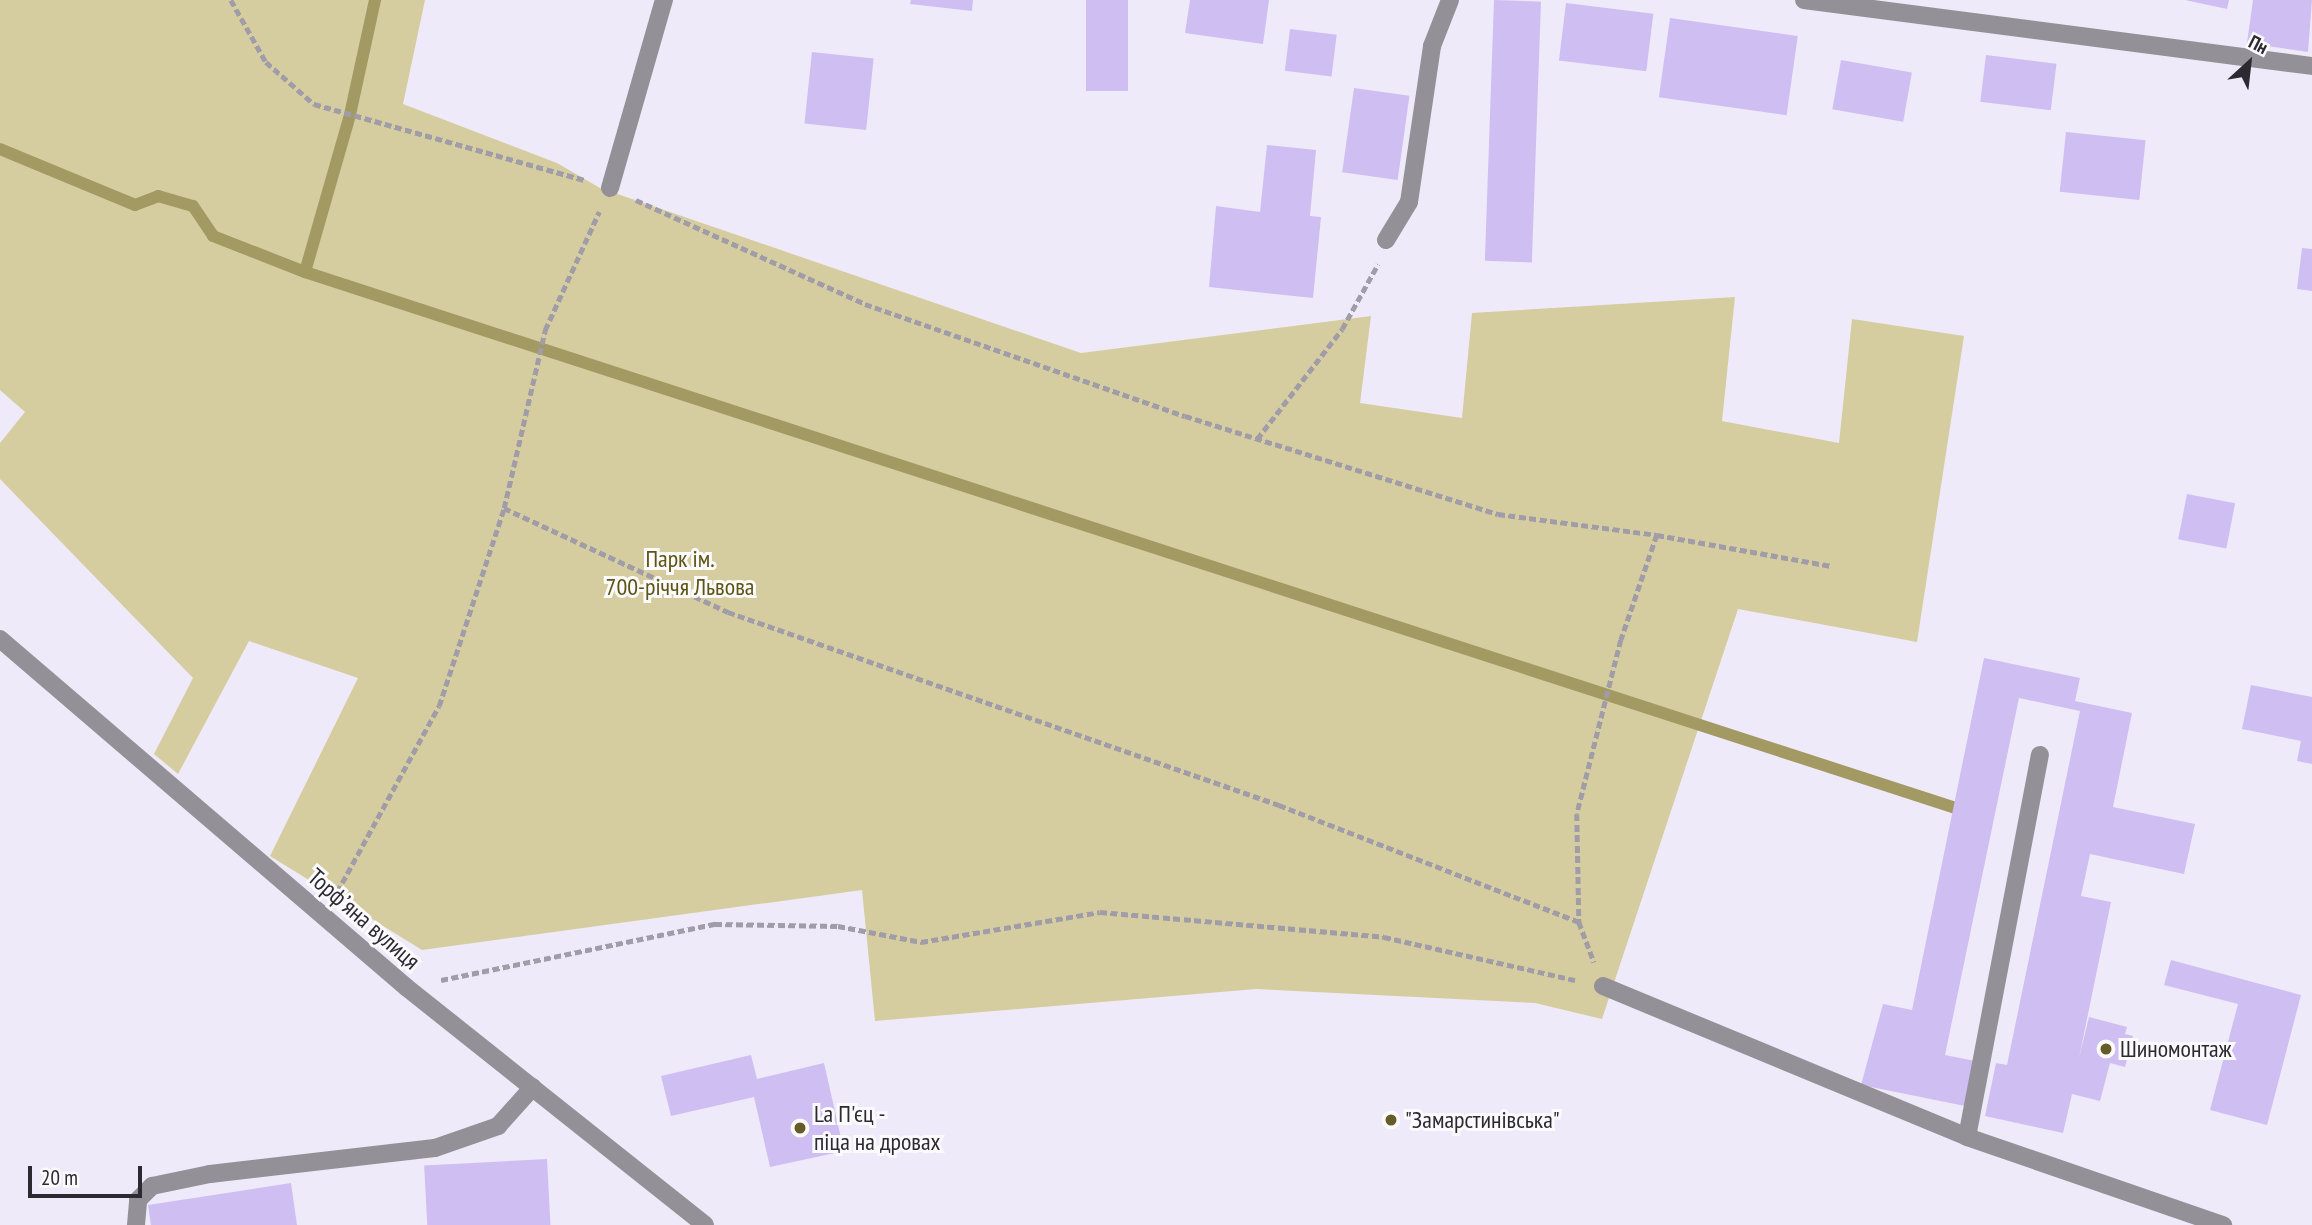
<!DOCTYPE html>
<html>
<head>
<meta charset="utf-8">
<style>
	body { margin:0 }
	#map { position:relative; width:2312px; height:1225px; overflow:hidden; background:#efeaf9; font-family:"PT Sans Narrow",sans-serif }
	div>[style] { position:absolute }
	.green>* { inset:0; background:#d5cd9f }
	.stream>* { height:12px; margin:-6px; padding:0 6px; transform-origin:6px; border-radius:6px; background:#a29963 }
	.building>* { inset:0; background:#cfbef2; transform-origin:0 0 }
	.path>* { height:4.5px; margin-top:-2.25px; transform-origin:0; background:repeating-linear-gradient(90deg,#a09ca8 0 7px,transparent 0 10.5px) }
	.minor>* { height:18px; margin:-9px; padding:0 9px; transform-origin:9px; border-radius:9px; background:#939197 }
	.dots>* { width:19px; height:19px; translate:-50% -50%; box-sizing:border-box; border:4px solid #fbfafd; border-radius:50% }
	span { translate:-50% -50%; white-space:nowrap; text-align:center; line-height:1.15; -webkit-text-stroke:6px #fbfafd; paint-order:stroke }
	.park-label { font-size:24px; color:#5e5412 }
	.street-label { font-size:24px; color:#2c2a30 }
	.poi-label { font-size:24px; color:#2c2a30 }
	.left { translate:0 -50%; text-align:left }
	.north { position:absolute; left:2214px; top:28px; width:70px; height:70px; -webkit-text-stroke:5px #fbfafd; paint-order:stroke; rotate:27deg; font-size:19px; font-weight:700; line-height:28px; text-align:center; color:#2c2a30 }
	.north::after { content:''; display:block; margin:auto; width:24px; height:32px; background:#2c2a30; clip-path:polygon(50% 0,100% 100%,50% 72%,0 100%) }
	.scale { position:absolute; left:28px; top:1166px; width:114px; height:32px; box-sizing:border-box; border:4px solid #2c2a30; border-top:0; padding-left:9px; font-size:21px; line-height:24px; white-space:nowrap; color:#2c2a30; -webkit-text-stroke:5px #fbfafd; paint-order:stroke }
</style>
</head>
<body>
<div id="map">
	<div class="green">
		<i style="clip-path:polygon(0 0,425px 0,403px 104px,557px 163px,600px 188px,1081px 353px,1371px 316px,1360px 403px,1462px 418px,1472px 313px,1735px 297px,1722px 421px,1839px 443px,1852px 319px,1964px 336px,1917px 642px,1738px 609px,1602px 1019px,1535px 1003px,1256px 989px,875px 1021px,862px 890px,422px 950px,270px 856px,358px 678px,249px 641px,178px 774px,154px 754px,193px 678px,0 479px,0 443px,25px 412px,0 390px)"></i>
	</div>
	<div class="stream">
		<i style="left:375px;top:0;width:118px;rotate:102.3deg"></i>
		<i style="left:350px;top:115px;width:163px;rotate:106deg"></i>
		<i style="left:305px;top:272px;width:1733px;rotate:17.99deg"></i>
		<i style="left:0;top:149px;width:146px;rotate:22.5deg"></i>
		<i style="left:135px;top:205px;width:25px;rotate:-21deg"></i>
		<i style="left:158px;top:196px;width:36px;rotate:16deg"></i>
		<i style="left:193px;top:206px;width:36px;rotate:56deg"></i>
		<i style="left:213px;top:236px;width:99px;rotate:21.4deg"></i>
	</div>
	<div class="building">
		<i style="clip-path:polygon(911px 0,973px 0,972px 11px,910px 4px)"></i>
		<i style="left:1086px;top:0;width:42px;height:91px"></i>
		<i style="clip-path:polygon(1190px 0,1269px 0,1263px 44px,1185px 33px)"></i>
		<i style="left:1494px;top:0;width:47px;height:261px;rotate:2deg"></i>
		<i style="clip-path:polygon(2185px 0,2229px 0,2227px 9px)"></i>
		<i style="clip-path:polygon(2253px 0,2312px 0,2308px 52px,2247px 43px)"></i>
		<i style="left:1566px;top:3px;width:88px;height:58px;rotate:7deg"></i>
		<i style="left:1670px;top:18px;width:129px;height:80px;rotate:8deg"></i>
		<i style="left:1290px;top:29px;width:47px;height:42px;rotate:7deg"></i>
		<i style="left:812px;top:52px;width:62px;height:72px;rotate:6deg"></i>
		<i style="left:1986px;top:55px;width:71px;height:47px;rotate:7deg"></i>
		<i style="left:1841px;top:60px;width:72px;height:50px;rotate:10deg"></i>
		<i style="left:1354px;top:88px;width:56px;height:85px;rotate:8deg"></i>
		<i style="left:2066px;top:132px;width:80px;height:60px;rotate:6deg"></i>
		<i style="clip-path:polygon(1267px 145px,1316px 150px,1310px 216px,1321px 217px,1313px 298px,1209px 287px,1216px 206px,1260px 212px)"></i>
		<i style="clip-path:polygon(2302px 248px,2312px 249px,2312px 291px,2297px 289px)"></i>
		<i style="left:2187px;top:494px;width:49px;height:46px;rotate:11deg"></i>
		<i style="clip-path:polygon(1984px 658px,2080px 678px,2075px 701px,2132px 713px,2113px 807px,2195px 824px,2184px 874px,2090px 854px,2081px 896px,2111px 902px,2079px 1058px,2089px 1017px,2127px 1027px,2125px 1034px,2133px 1036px,2125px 1067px,2110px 1063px,2100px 1101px,2072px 1094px,2063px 1133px,1985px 1116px,1996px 1063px,2007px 1065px,2080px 711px,2019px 698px,1945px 1055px,1975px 1061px,1965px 1106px,1861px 1085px,1883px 1004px,1912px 1010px)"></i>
		<i style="clip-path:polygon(2251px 685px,2312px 697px,2312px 764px,2297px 761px,2301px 741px,2242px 729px)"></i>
		<i style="clip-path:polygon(2171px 960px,2301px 995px,2267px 1125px,2210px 1110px,2238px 1004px,2164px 985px)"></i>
		<i style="clip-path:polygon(751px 1055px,757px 1079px,824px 1063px,844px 1151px,770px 1167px,754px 1097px,671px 1116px,661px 1076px)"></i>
		<i style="left:547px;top:1159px;width:66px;height:123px;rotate:87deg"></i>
		<i style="clip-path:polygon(291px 1183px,297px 1225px,151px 1225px,148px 1205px)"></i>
	</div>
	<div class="path">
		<i style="left:231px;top:0;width:71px;rotate:60.6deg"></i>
		<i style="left:266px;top:62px;width:64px;rotate:41.2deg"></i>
		<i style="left:314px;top:104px;width:281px;rotate:15.7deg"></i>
		<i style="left:636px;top:200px;width:252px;rotate:24.4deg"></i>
		<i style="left:865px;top:304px;width:339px;rotate:19.3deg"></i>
		<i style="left:1185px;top:416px;width:328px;rotate:17.4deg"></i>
		<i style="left:1498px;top:514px;width:160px;rotate:7.5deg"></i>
		<i style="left:1657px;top:535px;width:111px;rotate:108.9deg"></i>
		<i style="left:1621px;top:640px;width:179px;rotate:104.2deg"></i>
		<i style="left:1577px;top:814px;width:108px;rotate:88.9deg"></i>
		<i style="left:1579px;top:922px;width:43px;rotate:69.4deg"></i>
		<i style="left:1257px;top:439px;width:139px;rotate:-52.3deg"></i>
		<i style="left:1342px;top:329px;width:74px;rotate:-61deg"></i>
		<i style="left:504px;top:508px;width:247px;rotate:24.9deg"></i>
		<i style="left:728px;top:612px;width:584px;rotate:19.3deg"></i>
		<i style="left:1279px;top:805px;width:322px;rotate:21.3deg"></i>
		<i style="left:1657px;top:535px;width:177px;rotate:10.1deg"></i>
		<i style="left:337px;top:892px;width:212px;rotate:-61.3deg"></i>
		<i style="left:439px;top:706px;width:208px;rotate:-71.8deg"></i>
		<i style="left:504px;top:508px;width:183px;rotate:-77deg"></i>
		<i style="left:545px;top:330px;width:130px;rotate:-65.4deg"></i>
		<i style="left:441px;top:980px;width:280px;rotate:-11.6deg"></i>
		<i style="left:715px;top:924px;width:123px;rotate:0.9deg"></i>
		<i style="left:838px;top:926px;width:85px;rotate:10.9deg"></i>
		<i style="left:921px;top:942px;width:181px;rotate:-9.5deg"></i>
		<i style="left:1100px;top:912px;width:285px;rotate:5deg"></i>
		<i style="left:1384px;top:937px;width:196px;rotate:12.7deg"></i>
	</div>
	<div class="minor">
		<i style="left:1804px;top:0;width:512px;rotate:7.4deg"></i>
		<i style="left:610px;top:188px;width:196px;rotate:-74deg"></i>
		<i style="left:1386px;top:240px;width:44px;rotate:-58.8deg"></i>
		<i style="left:1409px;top:202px;width:158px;rotate:-81.6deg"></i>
		<i style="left:1432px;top:46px;width:49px;rotate:-68.6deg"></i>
		<i style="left:0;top:639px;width:535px;rotate:40.6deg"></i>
		<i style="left:406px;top:987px;width:382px;rotate:38.5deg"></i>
		<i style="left:1603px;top:986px;width:394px;rotate:22.5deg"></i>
		<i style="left:1967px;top:1137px;width:271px;rotate:19deg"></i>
		<i style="left:1967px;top:1137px;width:389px;rotate:-79.2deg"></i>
		<i style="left:136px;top:1225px;width:25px;rotate:-85deg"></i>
		<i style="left:138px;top:1200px;width:20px;rotate:-45deg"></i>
		<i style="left:152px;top:1186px;width:59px;rotate:-11.7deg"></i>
		<i style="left:210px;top:1174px;width:226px;rotate:-6.6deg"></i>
		<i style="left:435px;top:1148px;width:67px;rotate:-19.2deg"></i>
		<i style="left:498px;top:1126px;width:52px;rotate:-48.1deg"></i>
	</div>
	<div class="dots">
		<i style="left:2106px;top:1049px;background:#655c28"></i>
		<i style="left:1391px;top:1120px;background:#655c28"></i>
		<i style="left:800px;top:1128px;background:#655c28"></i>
	</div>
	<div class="park-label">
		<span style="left:680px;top:573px">Парк ім.<br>700-річчя Львова</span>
	</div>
	<div class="street-label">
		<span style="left:364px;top:919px;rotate:41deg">Торфʼяна вулиця</span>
	</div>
	<div class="poi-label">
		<span class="left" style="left:2120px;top:1049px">Шиномонтаж</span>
		<span class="left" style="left:814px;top:1128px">La П'єц -<br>піца на дровах</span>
		<span class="left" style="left:1405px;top:1120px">"Замарстинівська"</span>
	</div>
	<div class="north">Пн</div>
	<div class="scale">20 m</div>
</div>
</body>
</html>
